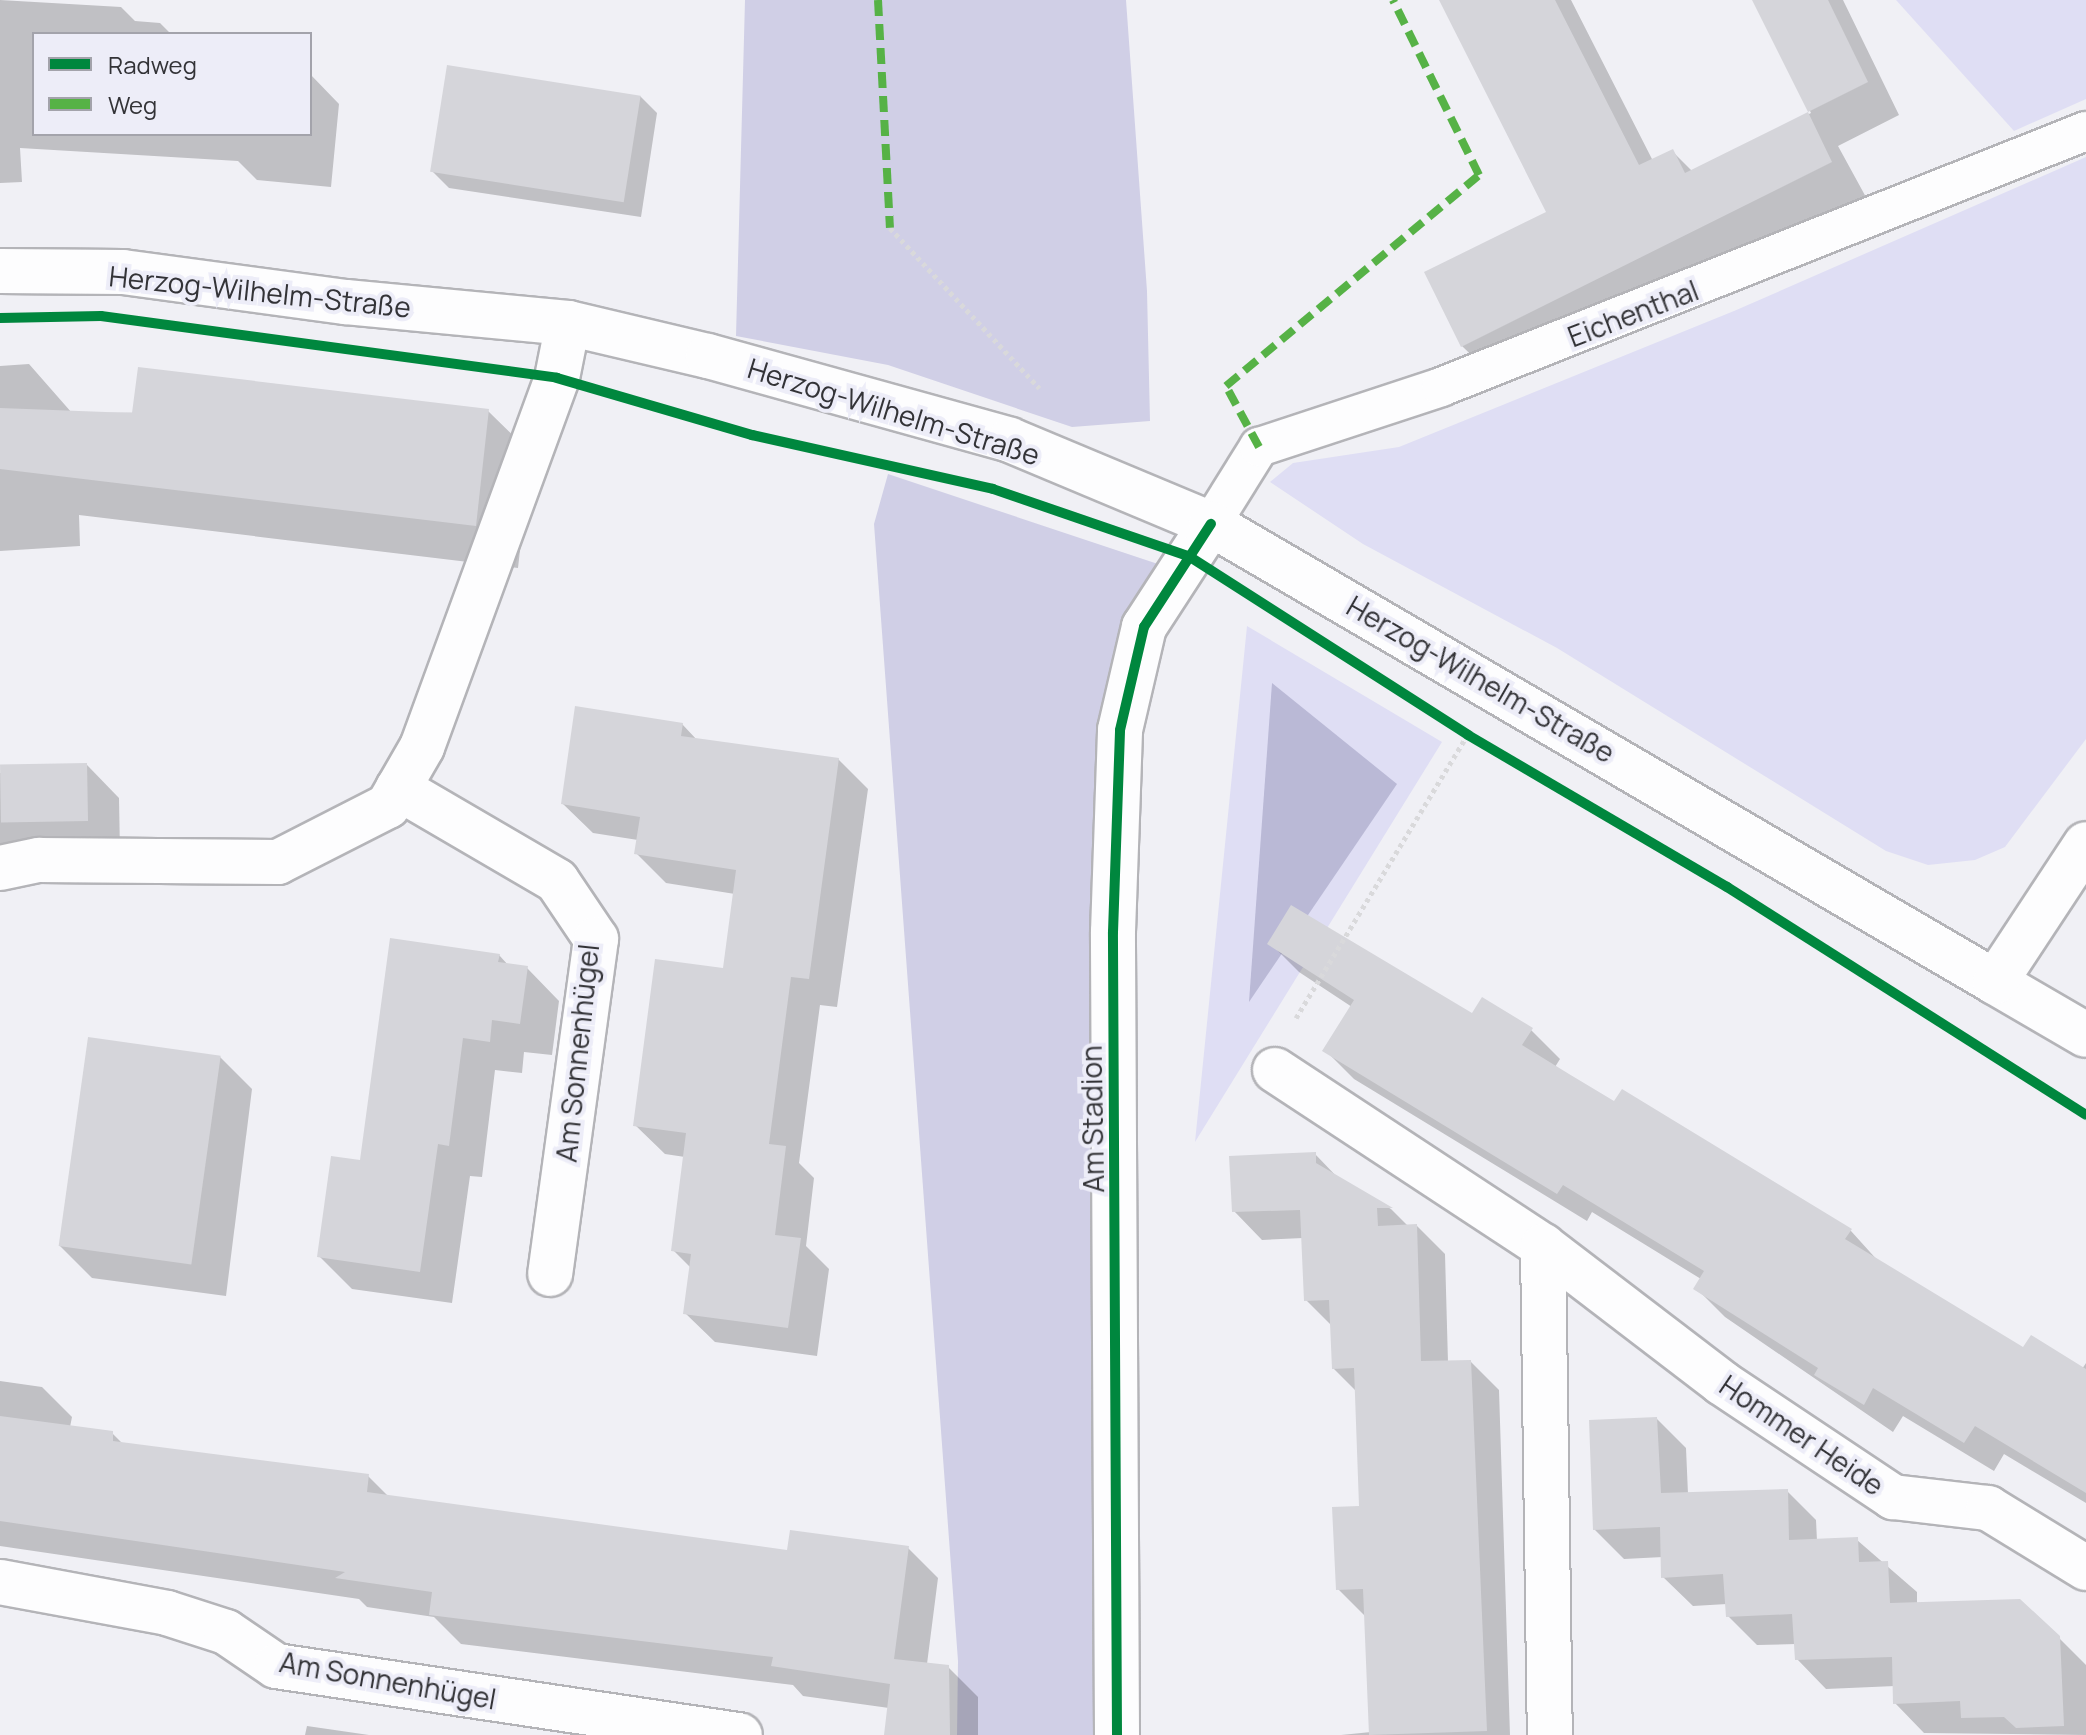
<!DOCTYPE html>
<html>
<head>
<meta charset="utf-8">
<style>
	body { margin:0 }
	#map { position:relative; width:2086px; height:1735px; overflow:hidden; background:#f0f0f5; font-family:Manrope,sans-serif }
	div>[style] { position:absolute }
	.green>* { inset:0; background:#dfdef4 }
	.forest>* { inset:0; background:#d0cfe6 }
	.water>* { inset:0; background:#bab9d6 }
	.shadow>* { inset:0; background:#0003 }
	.building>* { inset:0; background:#d5d5da; transform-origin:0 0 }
	.path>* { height:5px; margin-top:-2.5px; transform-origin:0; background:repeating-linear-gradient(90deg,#d9d9db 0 4px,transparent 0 8px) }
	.roads { filter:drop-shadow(2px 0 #b4b4b8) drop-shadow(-2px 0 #b4b4b8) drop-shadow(0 2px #b4b4b8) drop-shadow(0 -2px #b4b4b8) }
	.service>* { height:38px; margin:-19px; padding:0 19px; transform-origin:19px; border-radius:19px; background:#fdfdfe }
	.minor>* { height:44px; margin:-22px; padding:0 22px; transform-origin:22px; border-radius:22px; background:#fdfdfe }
	.tertiary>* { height:44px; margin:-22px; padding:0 22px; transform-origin:22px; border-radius:22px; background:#fdfdfe }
	.secondary>* { height:44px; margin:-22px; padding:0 22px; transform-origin:22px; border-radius:22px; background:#fdfdfe }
	.quiet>* { height:8px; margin-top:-4px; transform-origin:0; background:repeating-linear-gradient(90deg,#56b246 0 16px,transparent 0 24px) }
	.cycleway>* { height:10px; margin:-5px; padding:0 5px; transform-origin:5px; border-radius:5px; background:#00873e }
	span { translate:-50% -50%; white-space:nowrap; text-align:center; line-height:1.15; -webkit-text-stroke:8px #ededf8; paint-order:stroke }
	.street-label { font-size:28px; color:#333337 }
	.legend { position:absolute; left:32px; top:32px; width:280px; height:104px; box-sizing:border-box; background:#ededf8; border:2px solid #a3a3ab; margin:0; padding:10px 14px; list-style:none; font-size:24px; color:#333337 }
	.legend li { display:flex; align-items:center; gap:16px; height:40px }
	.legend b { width:40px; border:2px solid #a3a3ab }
</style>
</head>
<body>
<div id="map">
	<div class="green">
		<i style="clip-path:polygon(1896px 0,2086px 0,2086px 99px,2014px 131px)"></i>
		<i style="clip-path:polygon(2086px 157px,2086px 739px,2005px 847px,1975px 860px,1928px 865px,1886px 851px,1557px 648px,1363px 544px,1270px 482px,1293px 463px,1399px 447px,1734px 311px)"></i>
		<i style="clip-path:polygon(1247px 626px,1442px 742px,1195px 1142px)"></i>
	</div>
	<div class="forest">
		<i style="clip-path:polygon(745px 0,1126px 0,1147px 291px,1150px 421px,1072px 427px,888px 365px,736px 336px)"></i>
		<i style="clip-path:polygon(888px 474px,1164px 566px,1130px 622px,1096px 1735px,957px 1735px,958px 1661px,874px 524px)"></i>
	</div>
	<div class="water">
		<i style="clip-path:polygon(1272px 683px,1397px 784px,1249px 1002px)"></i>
	</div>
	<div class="shadow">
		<i style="clip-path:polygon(0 0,121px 7px,135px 21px,160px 23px,171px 34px,34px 34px,34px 134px,310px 134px,310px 74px,339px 104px,331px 187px,257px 180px,238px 161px,20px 148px,22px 182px,0 183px)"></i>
		<i style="clip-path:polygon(1442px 0,1571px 0,1653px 161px,1672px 151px,1693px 172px,1811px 113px,1755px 0,1843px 0,1899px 115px,1838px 146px,1867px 199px,1499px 382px,1462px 346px,1549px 213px)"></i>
		<i style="clip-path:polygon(640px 96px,657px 113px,641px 217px,449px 188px,432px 171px)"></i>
		<i style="clip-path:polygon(29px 364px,72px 413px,488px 411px,531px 453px,518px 568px,79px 515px,80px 546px,0 551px,0 366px)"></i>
		<i style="clip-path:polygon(682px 724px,698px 741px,838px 759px,868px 789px,837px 1007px,820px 1005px,799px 1163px,814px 1178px,806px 1246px,829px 1269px,817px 1356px,715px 1342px,685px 1313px,691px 1268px,673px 1250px,685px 1157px,665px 1154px,635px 1125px,725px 970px,735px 894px,666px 883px,637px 854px,638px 840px,593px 833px,563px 804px)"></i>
		<i style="clip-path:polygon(87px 765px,119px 798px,120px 853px,0 858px,0 773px)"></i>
		<i style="clip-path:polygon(1270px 943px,1472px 1016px,1531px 1030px,1560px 1059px,1555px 1067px,1615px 1104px,1622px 1091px,1851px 1231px,1879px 1262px,2024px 1350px,2082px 1369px,2086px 1363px,2086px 1503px,2004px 1454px,1994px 1471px,1903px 1416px,1893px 1432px,1725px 1317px,1696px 1288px,1701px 1279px,1592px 1212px,1587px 1221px,1354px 1079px,1325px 1050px,1352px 1007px,1299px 972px)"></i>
		<i style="clip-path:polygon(499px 955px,509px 966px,527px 968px,559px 1001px,552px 1055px,524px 1052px,522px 1073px,495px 1070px,482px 1177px,470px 1176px,452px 1303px,352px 1289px,319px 1256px,362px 1162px)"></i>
		<i style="clip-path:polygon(220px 1057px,252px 1089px,226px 1296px,92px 1278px,59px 1245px)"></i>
		<i style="clip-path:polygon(1315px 1154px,1340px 1180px,1391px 1209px,1409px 1227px,1417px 1226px,1445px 1254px,1448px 1362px,1471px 1362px,1499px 1390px,1510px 1735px,1341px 1735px,1371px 1732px,1366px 1617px,1338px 1589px,1361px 1508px,1356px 1391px,1333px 1368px,1332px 1326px,1306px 1300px,1303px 1238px,1262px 1240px,1234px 1211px)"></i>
		<i style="clip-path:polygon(0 1381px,42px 1387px,72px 1417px,70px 1427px,112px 1433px,124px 1445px,368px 1476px,389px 1497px,789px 1552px,908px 1548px,938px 1578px,927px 1664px,948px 1667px,978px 1697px,978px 1735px,886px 1735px,889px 1708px,803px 1696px,793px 1685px,461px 1644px,434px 1617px,367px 1607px,359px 1599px,0 1546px)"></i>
		<i style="clip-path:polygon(1657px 1419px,1686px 1448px,1688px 1494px,1787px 1491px,1816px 1520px,1817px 1541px,1857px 1540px,1917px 1592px,1917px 1604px,2059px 1638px,2086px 1665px,2086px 1735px,1924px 1733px,1895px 1703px,1895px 1686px,1826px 1689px,1797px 1659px,1796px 1644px,1757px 1645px,1728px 1616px,1727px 1604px,1693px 1606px,1663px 1577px,1663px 1557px,1624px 1559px,1594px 1529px)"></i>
		<i style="clip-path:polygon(307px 1726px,369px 1735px,305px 1735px)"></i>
	</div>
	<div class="building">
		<i style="clip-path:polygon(1439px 0,1555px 0,1639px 165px,1673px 149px,1685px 173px,1808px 112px,1832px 162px,1461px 347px,1424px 272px,1546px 212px)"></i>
		<i style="clip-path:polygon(1752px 0,1828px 0,1868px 82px,1808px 112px)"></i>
		<i style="left:447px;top:65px;width:196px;height:108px;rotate:9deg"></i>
		<i style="clip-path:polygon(138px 367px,489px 409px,476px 526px,0 469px,0 408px,132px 413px)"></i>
		<i style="clip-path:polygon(575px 706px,683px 723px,681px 736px,839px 758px,809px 979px,791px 977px,769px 1144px,786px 1146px,775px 1235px,801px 1238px,788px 1328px,683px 1314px,691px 1254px,671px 1251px,686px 1133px,633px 1126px,655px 959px,723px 968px,736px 870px,634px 854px,640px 817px,561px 804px)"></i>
		<i style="left:87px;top:763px;width:58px;height:87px;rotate:89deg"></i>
		<i style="clip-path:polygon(1291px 905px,1472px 1013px,1482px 997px,1533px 1028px,1522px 1045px,1569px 1074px,1614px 1101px,1622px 1089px,1852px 1229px,1845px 1239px,2023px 1347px,2031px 1335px,2086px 1369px,2086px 1493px,1975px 1426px,1964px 1443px,1873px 1388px,1864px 1405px,1814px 1375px,1818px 1368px,1693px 1289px,1704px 1271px,1563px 1185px,1557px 1194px,1322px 1051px,1354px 1000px,1267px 944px)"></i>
		<i style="clip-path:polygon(390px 938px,500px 954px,498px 962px,528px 966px,520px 1024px,492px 1020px,490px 1042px,463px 1038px,449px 1146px,438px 1144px,420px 1272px,317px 1257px,331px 1156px,360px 1160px)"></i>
		<i style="left:88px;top:1037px;width:134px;height:211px;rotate:8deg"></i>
		<i style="clip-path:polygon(1316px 1152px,1316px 1163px,1393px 1208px,1377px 1208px,1378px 1226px,1417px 1224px,1421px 1361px,1471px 1360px,1487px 1731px,1369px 1735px,1363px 1589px,1336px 1590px,1332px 1507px,1359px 1506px,1354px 1368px,1332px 1369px,1329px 1300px,1304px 1301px,1300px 1210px,1232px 1212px,1229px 1156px)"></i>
		<i style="clip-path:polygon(0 1416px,113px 1431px,113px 1441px,369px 1474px,367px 1492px,787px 1550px,790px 1530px,909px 1546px,894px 1659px,949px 1665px,950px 1735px,884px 1735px,890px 1684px,771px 1666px,773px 1657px,429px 1615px,432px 1592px,335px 1578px,345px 1572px,0 1521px)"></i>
		<i style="clip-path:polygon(1657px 1417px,1661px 1493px,1788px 1489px,1789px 1540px,1858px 1537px,1859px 1562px,1888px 1561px,1890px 1603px,2020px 1599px,2060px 1636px,2064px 1726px,2016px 1728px,2004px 1717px,1961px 1718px,1960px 1701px,1893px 1704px,1892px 1657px,1795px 1660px,1792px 1614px,1726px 1617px,1723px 1574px,1661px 1578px,1660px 1527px,1593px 1530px,1589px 1420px)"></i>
	</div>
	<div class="path">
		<i style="left:890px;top:228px;width:219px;rotate:47deg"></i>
		<i style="left:1296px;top:1018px;width:326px;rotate:-58.8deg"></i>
	</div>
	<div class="roads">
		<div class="service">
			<i style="left:1211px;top:524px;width:91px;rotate:-58.1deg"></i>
			<i style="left:1259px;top:447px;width:192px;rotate:-18.2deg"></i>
			<i style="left:1441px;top:387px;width:694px;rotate:-21.65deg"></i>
		</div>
		<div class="minor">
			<i style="left:398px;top:788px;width:184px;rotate:30.3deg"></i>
			<i style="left:557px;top:881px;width:70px;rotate:56.1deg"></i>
			<i style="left:596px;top:939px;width:338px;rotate:97.8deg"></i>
			<i style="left:0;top:868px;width:40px;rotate:-12deg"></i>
			<i style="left:39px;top:860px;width:239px;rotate:0.5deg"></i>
			<i style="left:278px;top:862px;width:123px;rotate:-27deg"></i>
			<i style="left:388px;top:806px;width:68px;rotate:-60deg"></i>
			<i style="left:422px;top:747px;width:393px;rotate:-69.9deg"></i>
			<i style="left:557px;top:378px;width:56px;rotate:-78.7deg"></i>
			<i style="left:1275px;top:1070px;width:321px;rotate:33.3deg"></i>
			<i style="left:1543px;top:1246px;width:225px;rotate:37.4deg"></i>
			<i style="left:1722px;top:1383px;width:206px;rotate:33.7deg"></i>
			<i style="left:1893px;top:1497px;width:96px;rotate:6.6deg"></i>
			<i style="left:1988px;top:1508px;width:115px;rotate:31.5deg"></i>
			<i style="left:1543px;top:1246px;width:489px;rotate:89.2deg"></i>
			<i style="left:0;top:1582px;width:170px;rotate:10.5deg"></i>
			<i style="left:167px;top:1613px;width:62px;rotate:17.9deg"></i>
			<i style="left:226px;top:1632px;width:60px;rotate:34.2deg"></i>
			<i style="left:276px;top:1666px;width:469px;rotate:8.5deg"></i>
			<i style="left:1117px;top:1735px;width:803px;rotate:-90.29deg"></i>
			<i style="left:1113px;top:932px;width:202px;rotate:-88deg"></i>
			<i style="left:1120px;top:730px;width:106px;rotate:-76.9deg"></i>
			<i style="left:1144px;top:627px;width:123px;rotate:-57deg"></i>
		</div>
		<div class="tertiary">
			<i style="left:1995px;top:982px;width:105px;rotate:30.2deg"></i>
		</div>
		<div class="secondary">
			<i style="left:0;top:271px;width:123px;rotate:0.5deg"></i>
			<i style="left:123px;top:272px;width:225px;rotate:7.7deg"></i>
			<i style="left:346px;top:302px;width:223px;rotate:5.4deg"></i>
			<i style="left:568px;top:323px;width:144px;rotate:13.3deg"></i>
			<i style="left:708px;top:356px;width:313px;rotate:15.5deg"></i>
			<i style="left:1010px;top:440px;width:218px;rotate:22.7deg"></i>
			<i style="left:1211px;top:524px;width:908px;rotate:30.29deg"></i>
			<i style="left:1995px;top:982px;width:165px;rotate:-56.6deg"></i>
		</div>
	</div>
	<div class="quiet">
		<i style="left:878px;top:0;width:228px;rotate:87deg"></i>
		<i style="left:1259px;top:447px;width:69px;rotate:-118.4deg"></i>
		<i style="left:1226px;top:386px;width:329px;rotate:-39.8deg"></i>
		<i style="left:1479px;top:175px;width:195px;rotate:-116.2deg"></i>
	</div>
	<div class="cycleway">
		<i style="left:0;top:318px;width:101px;rotate:-1.1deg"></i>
		<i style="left:101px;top:316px;width:460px;rotate:7.7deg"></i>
		<i style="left:557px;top:378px;width:203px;rotate:16.3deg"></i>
		<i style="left:752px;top:435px;width:247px;rotate:12.6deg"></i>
		<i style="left:993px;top:489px;width:208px;rotate:19deg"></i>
		<i style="left:1190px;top:557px;width:330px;rotate:32.6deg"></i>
		<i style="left:1468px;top:735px;width:300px;rotate:30.4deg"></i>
		<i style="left:1727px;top:887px;width:425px;rotate:32.4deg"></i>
		<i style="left:1117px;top:1735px;width:803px;rotate:-90.29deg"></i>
		<i style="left:1113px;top:932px;width:202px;rotate:-88deg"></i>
		<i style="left:1120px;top:730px;width:106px;rotate:-76.9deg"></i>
		<i style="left:1144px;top:627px;width:123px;rotate:-57deg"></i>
	</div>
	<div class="street-label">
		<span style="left:260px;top:291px;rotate:6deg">Herzog-Wilhelm-Straße</span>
		<span style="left:1633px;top:313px;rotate:-21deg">Eichenthal</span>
		<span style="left:894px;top:411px;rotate:17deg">Herzog-Wilhelm-Straße</span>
		<span style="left:1481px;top:679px;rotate:30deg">Herzog-Wilhelm-Straße</span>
		<span style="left:577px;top:1053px;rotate:-84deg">Am Sonnenhügel</span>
		<span style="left:1092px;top:1119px;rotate:-91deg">Am Stadion</span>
		<span style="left:1802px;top:1435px;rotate:34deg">Hommer Heide</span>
		<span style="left:388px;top:1680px;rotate:10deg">Am Sonnenhügel</span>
	</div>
	<ul class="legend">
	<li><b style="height:10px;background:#00873e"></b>Radweg</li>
	<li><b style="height:10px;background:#56b246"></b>Weg</li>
	</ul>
</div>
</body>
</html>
